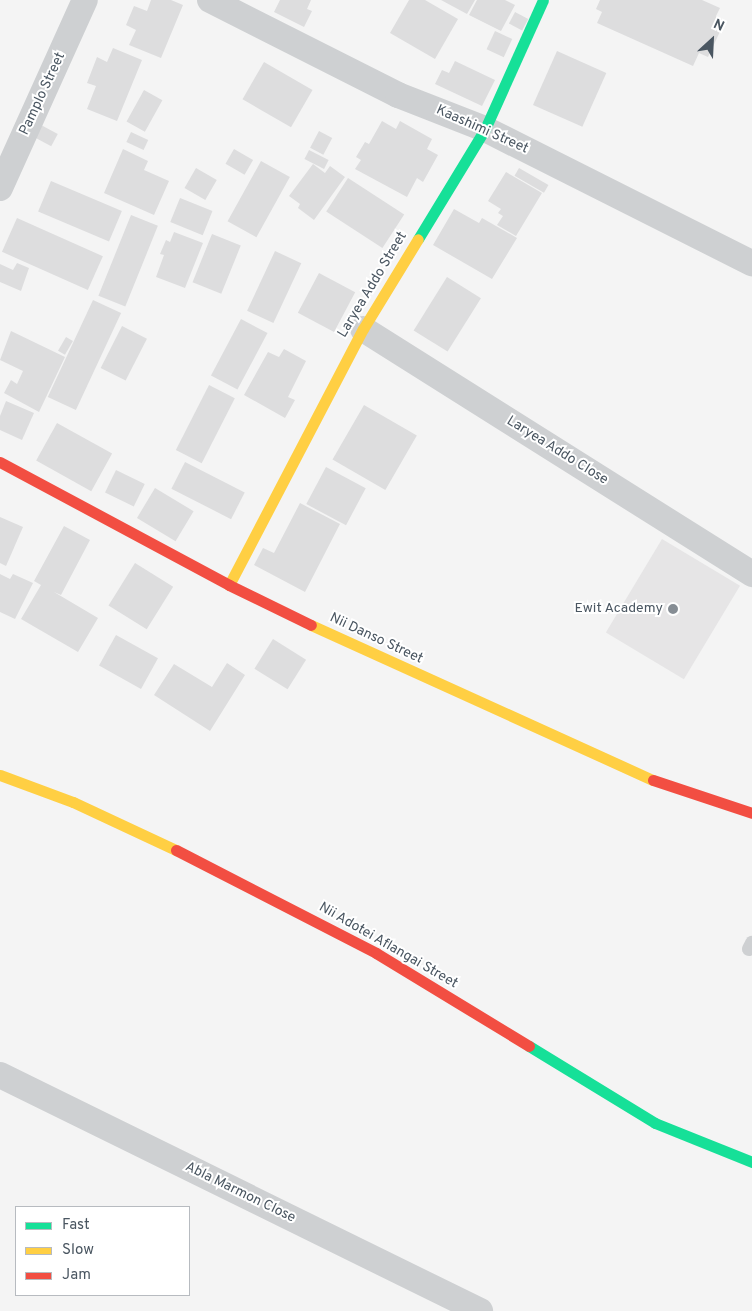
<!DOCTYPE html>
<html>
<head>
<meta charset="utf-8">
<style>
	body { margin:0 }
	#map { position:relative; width:752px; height:1311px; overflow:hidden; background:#f4f4f4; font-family:Overpass,sans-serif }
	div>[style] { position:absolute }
	.education>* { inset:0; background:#e6e5e6; transform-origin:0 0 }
	.building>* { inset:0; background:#ddddde; transform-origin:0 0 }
	.lane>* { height:14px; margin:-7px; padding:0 7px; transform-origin:7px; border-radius:7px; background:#ced0d2 }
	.street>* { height:26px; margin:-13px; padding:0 13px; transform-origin:13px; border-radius:13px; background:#ced0d2 }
	.fast>* { height:11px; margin:-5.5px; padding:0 5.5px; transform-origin:5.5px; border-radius:5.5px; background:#16e098 }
	.slow>* { height:11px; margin:-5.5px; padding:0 5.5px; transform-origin:5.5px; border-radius:5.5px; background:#ffcf43 }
	.jam>* { height:11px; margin:-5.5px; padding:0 5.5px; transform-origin:5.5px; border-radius:5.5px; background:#f24e42 }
	.dots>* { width:14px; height:14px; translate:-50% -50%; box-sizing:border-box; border:2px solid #fff; border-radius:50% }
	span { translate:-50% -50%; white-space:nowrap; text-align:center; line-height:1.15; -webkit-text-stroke:4px #fff; paint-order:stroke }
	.street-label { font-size:14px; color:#4a5661 }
	.poi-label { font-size:14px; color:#4a5661 }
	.right { translate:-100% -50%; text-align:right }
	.legend { position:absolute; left:15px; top:1206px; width:175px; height:90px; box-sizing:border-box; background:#fff; border:1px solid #b7bbc0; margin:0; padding:6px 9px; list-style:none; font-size:15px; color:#4a5661 }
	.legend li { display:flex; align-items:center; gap:10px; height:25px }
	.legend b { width:25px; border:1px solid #b7bbc0 }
	.north { position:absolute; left:687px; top:15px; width:50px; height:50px; -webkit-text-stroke:4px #fff; paint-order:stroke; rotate:25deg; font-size:14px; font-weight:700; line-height:20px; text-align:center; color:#4a5661 }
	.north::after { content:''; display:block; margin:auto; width:18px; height:22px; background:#4a5661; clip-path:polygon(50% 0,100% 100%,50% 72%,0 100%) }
</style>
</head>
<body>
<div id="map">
	<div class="education">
		<i style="left:662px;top:539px;width:91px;height:109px;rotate:31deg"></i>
	</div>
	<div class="building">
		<i style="clip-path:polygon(151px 0,171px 0,183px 5px,161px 58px,129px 45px,136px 30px,126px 25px,134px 6px,147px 11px)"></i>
		<i style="clip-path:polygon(280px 0,311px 0,307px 9px,312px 11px,304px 27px,274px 12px)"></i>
		<i style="clip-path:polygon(409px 0,425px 0,458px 19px,435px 59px,390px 33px)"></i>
		<i style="clip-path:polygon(441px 0,475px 0,467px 14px)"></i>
		<i style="clip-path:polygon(477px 0,505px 0,515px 5px,501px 31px,469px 15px)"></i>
		<i style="clip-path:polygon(600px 0,702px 0,720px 8px,716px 16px,725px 21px,708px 57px,699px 53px,693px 66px,597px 23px,602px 12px,596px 9px)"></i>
		<i style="left:515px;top:12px;width:15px;height:13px;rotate:28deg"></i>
		<i style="left:495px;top:31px;width:19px;height:20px;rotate:25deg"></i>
		<i style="clip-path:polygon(113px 48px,142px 60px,117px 121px,87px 109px,96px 86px,87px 83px,97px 57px,107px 62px)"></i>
		<i style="left:557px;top:51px;width:54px;height:59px;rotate:24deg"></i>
		<i style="clip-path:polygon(455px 61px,495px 80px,482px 106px,435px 84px,442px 70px,449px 73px)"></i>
		<i style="left:264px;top:62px;width:56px;height:43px;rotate:30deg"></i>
		<i style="left:144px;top:90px;width:21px;height:36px;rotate:29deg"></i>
		<i style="clip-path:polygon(382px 121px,396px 129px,400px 121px,432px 139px,427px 149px,438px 155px,423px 182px,417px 178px,407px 197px,355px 169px,361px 160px,356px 157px,365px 142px,369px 144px)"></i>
		<i style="left:41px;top:125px;width:19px;height:14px;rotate:28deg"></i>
		<i style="left:319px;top:131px;width:15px;height:19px;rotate:28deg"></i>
		<i style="left:131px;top:132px;width:19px;height:11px;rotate:25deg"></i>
		<i style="clip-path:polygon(123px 149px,148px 161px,144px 170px,169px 181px,154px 215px,104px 193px)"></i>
		<i style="left:234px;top:149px;width:22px;height:17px;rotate:30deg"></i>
		<i style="left:309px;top:150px;width:22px;height:10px;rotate:27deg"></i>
		<i style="left:261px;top:161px;width:33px;height:69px;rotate:29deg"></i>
		<i style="clip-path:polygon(313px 164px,325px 173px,330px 166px,345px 177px,314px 220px,298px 208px,300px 204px,289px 196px)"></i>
		<i style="left:196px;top:168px;width:24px;height:23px;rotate:30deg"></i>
		<i style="left:519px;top:168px;width:34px;height:9px;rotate:30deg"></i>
		<i style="clip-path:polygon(506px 172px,542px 193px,516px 236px,497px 225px,503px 216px,498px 213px,501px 209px,488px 201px)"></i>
		<i style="left:348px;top:178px;width:67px;height:40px;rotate:33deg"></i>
		<i style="left:51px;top:181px;width:77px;height:33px;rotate:23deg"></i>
		<i style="left:180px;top:198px;width:35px;height:26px;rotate:22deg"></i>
		<i style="clip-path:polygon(454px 209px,479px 223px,482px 218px,517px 238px,492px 279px,433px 245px)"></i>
		<i style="left:131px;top:215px;width:29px;height:87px;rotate:22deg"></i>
		<i style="left:17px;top:218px;width:94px;height:37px;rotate:24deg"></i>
		<i style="clip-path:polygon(174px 232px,203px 243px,185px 288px,156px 277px,164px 255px,160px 254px,166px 240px,170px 242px)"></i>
		<i style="left:212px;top:234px;width:31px;height:52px;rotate:22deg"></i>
		<i style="left:275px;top:251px;width:29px;height:66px;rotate:25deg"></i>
		<i style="clip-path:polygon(17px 263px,29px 268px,21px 291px,0 282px,0 264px,13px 270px)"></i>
		<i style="left:319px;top:273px;width:41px;height:45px;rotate:28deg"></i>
		<i style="left:447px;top:277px;width:40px;height:63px;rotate:32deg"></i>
		<i style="left:93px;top:300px;width:31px;height:107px;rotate:25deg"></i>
		<i style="left:241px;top:319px;width:30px;height:64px;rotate:28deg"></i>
		<i style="left:122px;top:326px;width:28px;height:47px;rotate:27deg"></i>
		<i style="clip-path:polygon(11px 331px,65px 357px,39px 412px,4px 393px,11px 380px,17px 384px,23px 371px,0 360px)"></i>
		<i style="left:66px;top:337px;width:8px;height:16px;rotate:30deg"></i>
		<i style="clip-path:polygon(284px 349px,306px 361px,288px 397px,295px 400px,285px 418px,244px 395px,268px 352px,279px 357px)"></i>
		<i style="left:209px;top:385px;width:29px;height:73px;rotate:27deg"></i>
		<i style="clip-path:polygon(6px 401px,34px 413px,22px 440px,0 430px,0 416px)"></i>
		<i style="left:364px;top:405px;width:61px;height:63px;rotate:30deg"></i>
		<i style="left:57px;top:423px;width:63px;height:43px;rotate:29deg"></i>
		<i style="left:185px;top:462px;width:67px;height:30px;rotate:27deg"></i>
		<i style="left:326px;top:467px;width:45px;height:42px;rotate:28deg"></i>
		<i style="left:116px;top:470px;width:32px;height:25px;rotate:26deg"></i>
		<i style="left:155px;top:488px;width:45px;height:35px;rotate:31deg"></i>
		<i style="clip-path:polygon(300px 503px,340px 524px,305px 592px,254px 565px,263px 548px,274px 553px)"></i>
		<i style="clip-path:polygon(0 517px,23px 527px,6px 566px,0 563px)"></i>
		<i style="clip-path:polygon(64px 526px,90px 540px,61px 595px,54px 592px,98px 618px,78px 652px,21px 619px,41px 585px,34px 581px)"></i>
		<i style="left:135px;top:563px;width:45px;height:50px;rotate:32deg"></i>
		<i style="clip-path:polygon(0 574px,10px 579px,13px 574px,33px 583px,15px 619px,0 612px)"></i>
		<i style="left:116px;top:635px;width:48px;height:35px;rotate:29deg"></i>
		<i style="left:273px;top:639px;width:39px;height:35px;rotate:32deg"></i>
		<i style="clip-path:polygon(227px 663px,245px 675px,210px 731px,154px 695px,174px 664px,212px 687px)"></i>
	</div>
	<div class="lane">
		<i style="left:749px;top:949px;width:7px;rotate:-63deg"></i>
	</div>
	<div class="street">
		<i style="left:210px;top:0;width:211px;rotate:26.8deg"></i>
		<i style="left:398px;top:95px;width:93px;rotate:21.3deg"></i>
		<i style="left:485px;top:129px;width:299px;rotate:26.7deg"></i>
		<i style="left:0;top:188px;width:206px;rotate:-65.7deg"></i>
		<i style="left:363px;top:329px;width:460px;rotate:32.2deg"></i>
		<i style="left:0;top:1075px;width:535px;rotate:26.18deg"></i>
	</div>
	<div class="fast">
		<i style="left:418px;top:239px;width:129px;rotate:-58.7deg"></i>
		<i style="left:485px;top:129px;width:141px;rotate:-65.8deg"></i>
		<i style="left:529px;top:1046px;width:148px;rotate:31.4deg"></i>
		<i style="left:655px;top:1123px;width:105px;rotate:21.9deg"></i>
	</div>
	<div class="slow">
		<i style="left:229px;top:585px;width:289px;rotate:-62.4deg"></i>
		<i style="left:363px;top:329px;width:105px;rotate:-58.6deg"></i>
		<i style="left:311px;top:625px;width:375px;rotate:24.4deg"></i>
		<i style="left:0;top:775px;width:78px;rotate:20.3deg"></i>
		<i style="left:73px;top:802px;width:114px;rotate:25deg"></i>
	</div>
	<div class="jam">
		<i style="left:0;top:462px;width:260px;rotate:28.2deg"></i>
		<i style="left:229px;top:585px;width:91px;rotate:26deg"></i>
		<i style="left:653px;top:780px;width:104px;rotate:18.4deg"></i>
		<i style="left:176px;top:850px;width:225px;rotate:27.2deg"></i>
		<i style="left:376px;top:953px;width:179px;rotate:31.3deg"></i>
	</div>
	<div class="dots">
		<i style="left:673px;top:609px;background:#868d94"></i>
	</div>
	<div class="street-label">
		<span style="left:43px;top:94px;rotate:-65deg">Pamplo Street</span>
		<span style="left:482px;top:130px;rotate:24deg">Kaashimi Street</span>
		<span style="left:373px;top:285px;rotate:-59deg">Laryea Addo Street</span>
		<span style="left:557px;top:451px;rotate:32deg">Laryea Addo Close</span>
		<span style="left:376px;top:639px;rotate:25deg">Nii Danso Street</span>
		<span style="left:388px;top:946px;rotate:30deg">Nii Adotei Aflangai Street</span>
		<span style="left:240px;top:1193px;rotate:26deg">Abla Marmon Close</span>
	</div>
	<div class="poi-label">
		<span class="right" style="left:663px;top:609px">Ewit Academy</span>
	</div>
	<ul class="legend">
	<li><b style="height:6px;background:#16e098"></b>Fast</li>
	<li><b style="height:6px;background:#ffcf43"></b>Slow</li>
	<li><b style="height:6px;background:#f24e42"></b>Jam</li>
	</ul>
	<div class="north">N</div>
</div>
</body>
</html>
